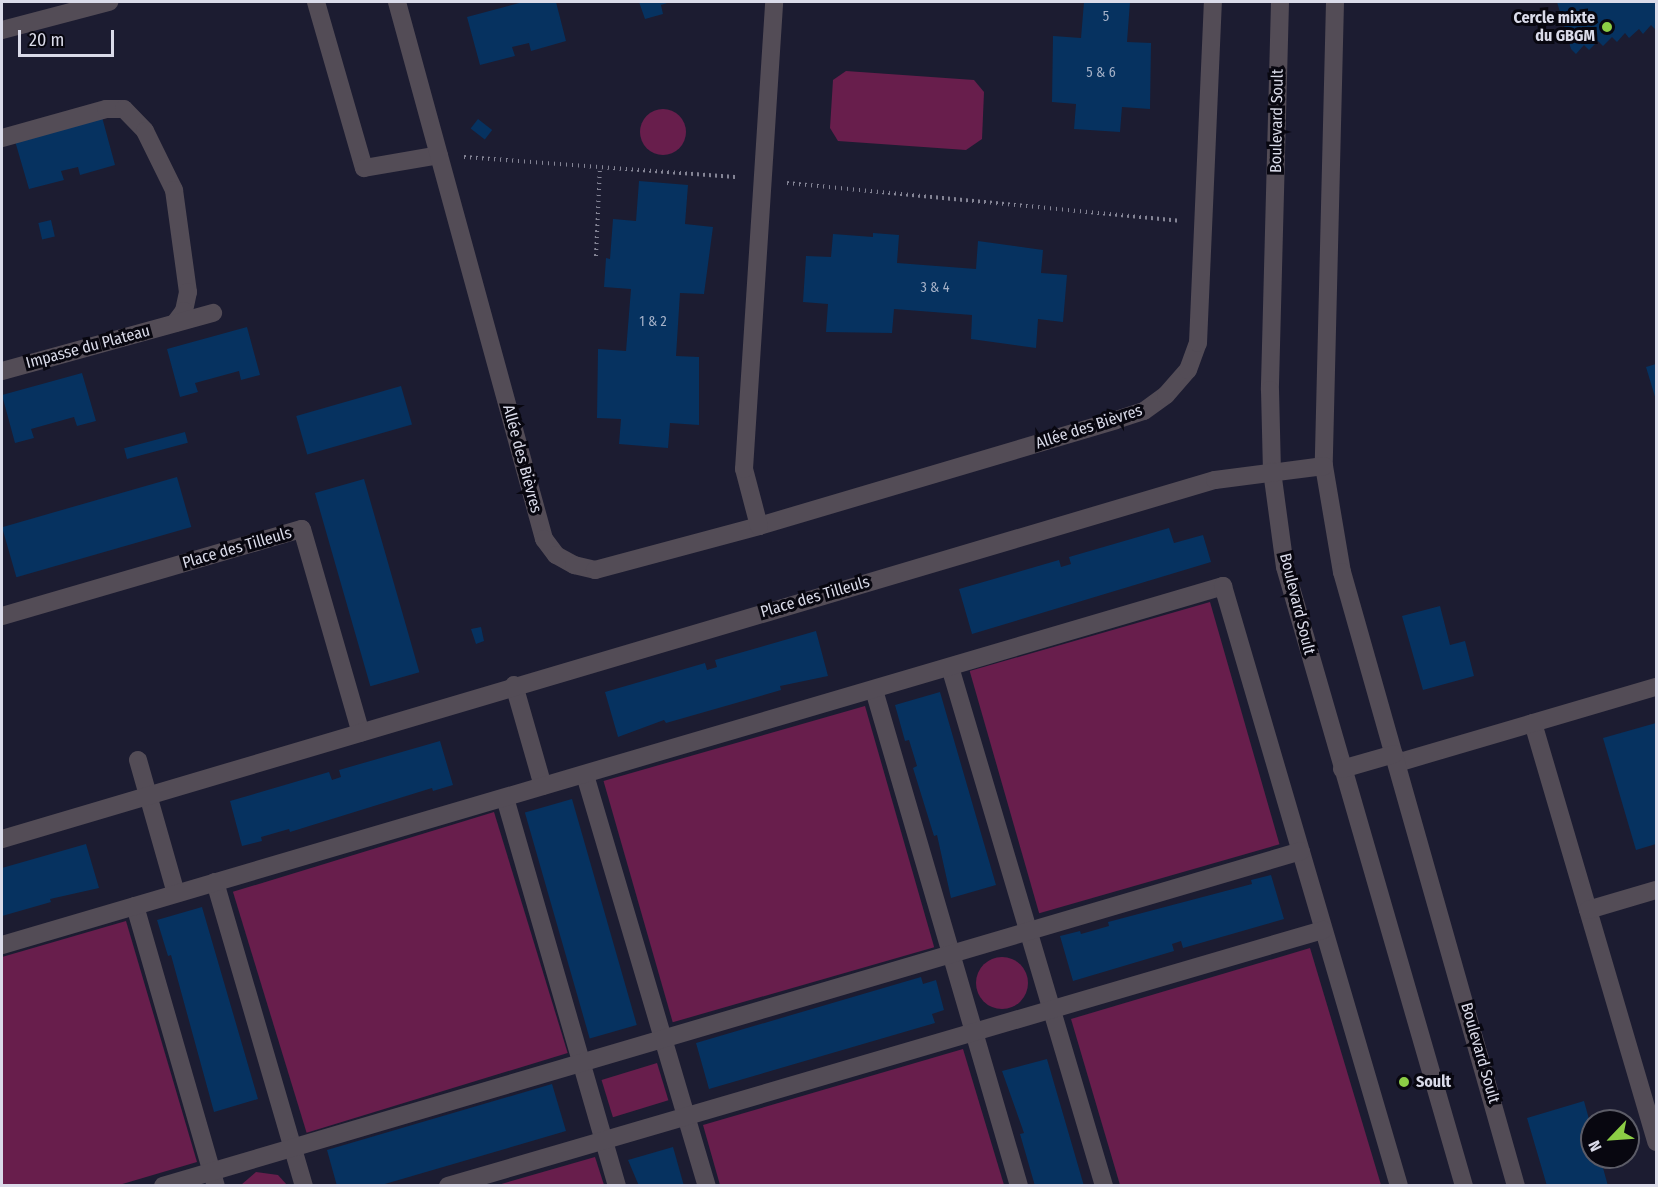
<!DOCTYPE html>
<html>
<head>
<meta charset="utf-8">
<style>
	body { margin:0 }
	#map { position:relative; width:1658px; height:1187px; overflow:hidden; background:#1c1c31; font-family:"Fira Sans Condensed",sans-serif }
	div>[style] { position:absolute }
	.green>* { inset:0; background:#681e4c; transform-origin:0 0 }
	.round { border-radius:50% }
	.building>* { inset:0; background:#063260; transform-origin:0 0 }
	.path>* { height:4px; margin-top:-2px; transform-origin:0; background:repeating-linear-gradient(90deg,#848495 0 1.5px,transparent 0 6px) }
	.service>* { height:18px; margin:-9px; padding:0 9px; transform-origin:9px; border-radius:9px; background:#534c56 }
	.minor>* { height:18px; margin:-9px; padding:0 9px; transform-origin:9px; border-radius:9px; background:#534c56 }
	.dots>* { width:16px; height:16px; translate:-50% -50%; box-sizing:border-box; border:3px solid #080710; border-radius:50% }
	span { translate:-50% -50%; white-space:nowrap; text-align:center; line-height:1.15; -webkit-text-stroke:6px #080710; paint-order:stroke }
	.number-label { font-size:14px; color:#a5b1c7 }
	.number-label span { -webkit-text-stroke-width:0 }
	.poi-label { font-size:16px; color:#dadbe9; font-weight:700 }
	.right { translate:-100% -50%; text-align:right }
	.left { translate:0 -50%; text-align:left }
	.street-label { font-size:16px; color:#dadbe9 }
	.frame { position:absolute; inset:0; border:3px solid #dadbe9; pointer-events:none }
	.north { position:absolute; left:1580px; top:1109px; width:60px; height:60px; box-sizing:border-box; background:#080710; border:2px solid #5c5c67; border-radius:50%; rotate:245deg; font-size:16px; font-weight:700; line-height:24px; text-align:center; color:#dadbe9 }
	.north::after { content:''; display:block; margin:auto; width:21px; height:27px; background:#8cce45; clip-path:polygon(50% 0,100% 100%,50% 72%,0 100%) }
	.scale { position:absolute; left:18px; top:30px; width:96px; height:27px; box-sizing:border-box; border:3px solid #dadbe9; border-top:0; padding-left:8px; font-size:18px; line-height:21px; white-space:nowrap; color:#dadbe9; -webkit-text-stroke:4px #080710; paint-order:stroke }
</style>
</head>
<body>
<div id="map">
	<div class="green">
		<i style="clip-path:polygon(846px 71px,974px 80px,984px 92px,982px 139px,966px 150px,838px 141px,830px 128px,833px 80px)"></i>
		<i class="round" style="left:640px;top:109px;width:46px;height:46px"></i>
		<i style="left:1210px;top:602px;width:252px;height:250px;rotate:74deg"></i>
		<i style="left:865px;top:706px;width:251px;height:272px;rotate:74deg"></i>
		<i style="left:494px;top:812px;width:252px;height:273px;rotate:73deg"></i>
		<i style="clip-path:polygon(126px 921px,197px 1162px,119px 1185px,2px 1185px,2px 957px)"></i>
		<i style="clip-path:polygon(1310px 948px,1381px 1185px,1120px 1185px,1071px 1019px)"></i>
		<i class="round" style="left:976px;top:957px;width:52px;height:52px"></i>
		<i style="clip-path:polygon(963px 1049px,1004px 1185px,720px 1185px,703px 1125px)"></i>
		<i style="left:657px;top:1063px;width:39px;height:58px;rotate:73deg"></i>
		<i style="clip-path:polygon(595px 1157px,604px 1185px,498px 1185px)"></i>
		<i style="clip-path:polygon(256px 1172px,278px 1175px,287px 1185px,241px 1185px)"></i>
	</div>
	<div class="building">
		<i style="clip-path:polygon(523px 2px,556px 2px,566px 41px,531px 51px,529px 43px,512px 47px,515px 56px,480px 65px,467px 17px)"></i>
		<i style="clip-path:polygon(639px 2px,670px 2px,661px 5px,663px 14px,645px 19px)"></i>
		<i style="clip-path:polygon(1084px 2px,1130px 2px,1127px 42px,1151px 43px,1150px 109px,1122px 107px,1120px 132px,1074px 129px,1076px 104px,1052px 102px,1053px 36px,1081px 38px)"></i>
		<i style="clip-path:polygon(1557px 2px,1656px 2px,1656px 30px,1651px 25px,1643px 34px,1639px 29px,1629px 38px,1625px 33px,1617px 42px,1612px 37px,1603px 46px,1598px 41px,1589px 50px,1584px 45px,1576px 54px,1571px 49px)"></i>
		<i style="clip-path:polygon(102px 117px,115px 165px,80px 175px,78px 167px,61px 171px,64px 180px,29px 189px,15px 141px)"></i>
		<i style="left:478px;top:119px;width:18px;height:12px;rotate:38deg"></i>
		<i style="clip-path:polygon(639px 181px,688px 185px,685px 224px,713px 227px,704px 294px,680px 293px,676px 356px,699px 357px,699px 425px,670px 423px,668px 448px,619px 444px,621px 419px,597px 418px,598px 349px,626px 351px,631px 289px,604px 287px,606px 258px,610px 259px,613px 219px,636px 221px)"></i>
		<i style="left:51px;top:220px;width:17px;height:13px;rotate:77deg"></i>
		<i style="clip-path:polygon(873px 233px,899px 235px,897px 263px,976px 269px,978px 241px,1043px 250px,1041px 273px,1067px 275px,1063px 322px,1038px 319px,1036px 348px,971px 339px,972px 315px,894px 309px,892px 333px,826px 332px,828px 304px,803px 302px,806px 256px,831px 257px,833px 234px,873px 237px)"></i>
		<i style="clip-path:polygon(247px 327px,260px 375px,241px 380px,239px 371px,195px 383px,198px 392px,180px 397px,167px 349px)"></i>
		<i style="clip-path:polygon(1656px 364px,1656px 400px,1646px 367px)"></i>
		<i style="clip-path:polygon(82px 373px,96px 421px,77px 426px,74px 417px,31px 429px,34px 438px,15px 443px,2px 395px)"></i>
		<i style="left:401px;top:386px;width:40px;height:109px;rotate:74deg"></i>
		<i style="left:185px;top:432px;width:11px;height:63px;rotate:75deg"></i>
		<i style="left:177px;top:477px;width:52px;height:182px;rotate:74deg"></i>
		<i style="left:364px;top:479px;width:201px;height:51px;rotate:74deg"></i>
		<i style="clip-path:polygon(1169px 528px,1174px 543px,1203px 535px,1211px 562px,972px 634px,959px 589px,1059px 560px,1061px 567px,1071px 564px,1069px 557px)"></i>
		<i style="clip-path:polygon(1440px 606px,1450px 645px,1465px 641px,1474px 676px,1423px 690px,1402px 616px)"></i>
		<i style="clip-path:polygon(481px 627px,484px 641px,476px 644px,471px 629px)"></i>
		<i style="clip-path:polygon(816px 631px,828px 676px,780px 686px,781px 690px,666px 723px,664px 720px,618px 737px,605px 692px,705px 663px,707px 670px,717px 667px,715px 660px)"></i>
		<i style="clip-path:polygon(940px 692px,996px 885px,951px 898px,937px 835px,934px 836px,913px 768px,917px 766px,909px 740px,905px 741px,895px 705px)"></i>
		<i style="clip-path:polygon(1656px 723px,1656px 844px,1636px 850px,1603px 738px)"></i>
		<i style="clip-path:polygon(440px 741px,453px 785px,433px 791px,432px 788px,290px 832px,289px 829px,261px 837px,262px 841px,242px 846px,230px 801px,329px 772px,332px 780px,341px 777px,339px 770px)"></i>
		<i style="left:572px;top:799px;width:235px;height:49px;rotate:74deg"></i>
		<i style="clip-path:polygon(86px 844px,99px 888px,50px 899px,51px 902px,2px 916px,2px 868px)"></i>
		<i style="clip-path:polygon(1271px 875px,1284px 919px,1183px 948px,1181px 941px,1172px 944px,1174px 951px,1073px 981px,1060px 936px,1080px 931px,1081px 934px,1109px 926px,1108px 922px,1252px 884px,1251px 880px)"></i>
		<i style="clip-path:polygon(202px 907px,258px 1099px,214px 1112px,171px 955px,168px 956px,157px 920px)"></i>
		<i style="clip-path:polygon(921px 977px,923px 984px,936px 980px,944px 1010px,932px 1014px,935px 1023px,709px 1089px,696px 1043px)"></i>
		<i style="clip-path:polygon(1047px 1059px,1084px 1186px,1035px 1186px,1020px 1134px,1024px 1133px,1002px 1071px)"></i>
		<i style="clip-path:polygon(552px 1084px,566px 1131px,378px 1186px,337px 1186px,327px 1150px)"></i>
		<i style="clip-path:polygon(1584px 1101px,1592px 1130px,1592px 1157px,1600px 1157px,1608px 1186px,1547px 1186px,1527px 1118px)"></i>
		<i style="clip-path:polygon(673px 1147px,684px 1186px,639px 1186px,628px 1160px)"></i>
	</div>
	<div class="path">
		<i style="left:464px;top:157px;width:275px;rotate:4.2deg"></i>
		<i style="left:787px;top:183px;width:394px;rotate:5.5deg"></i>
		<i style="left:596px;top:256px;width:89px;rotate:-87.4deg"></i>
	</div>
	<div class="service">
		<i style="left:316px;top:2px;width:173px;rotate:73.9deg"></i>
		<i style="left:364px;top:168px;width:76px;rotate:-9.8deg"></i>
		<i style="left:397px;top:2px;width:557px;rotate:74.69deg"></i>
		<i style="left:544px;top:539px;width:20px;rotate:53deg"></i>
		<i style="left:556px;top:555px;width:21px;rotate:29deg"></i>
		<i style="left:574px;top:565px;width:22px;rotate:13deg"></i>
		<i style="left:595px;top:570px;width:170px;rotate:-15deg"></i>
		<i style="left:759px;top:526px;width:372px;rotate:-16.5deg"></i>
		<i style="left:1116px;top:420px;width:29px;rotate:-18deg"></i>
		<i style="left:1144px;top:411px;width:27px;rotate:-36deg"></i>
		<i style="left:1166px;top:395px;width:33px;rotate:-49deg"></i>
		<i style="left:1188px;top:370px;width:29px;rotate:-70deg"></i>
		<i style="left:1198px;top:343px;width:341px;rotate:-87.5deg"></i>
		<i style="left:759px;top:526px;width:59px;rotate:-104.7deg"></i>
		<i style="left:744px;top:469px;width:468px;rotate:-86.3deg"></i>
		<i style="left:2px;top:616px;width:312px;rotate:-16.2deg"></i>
		<i style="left:302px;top:529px;width:212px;rotate:73.9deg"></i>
		<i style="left:950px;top:667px;width:541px;rotate:73.47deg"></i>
		<i style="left:514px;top:685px;width:105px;rotate:74deg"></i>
		<i style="left:874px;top:690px;width:517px;rotate:73.7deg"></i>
		<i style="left:1533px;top:723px;width:437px;rotate:73.6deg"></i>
		<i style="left:138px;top:760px;width:138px;rotate:74.1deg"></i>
		<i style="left:1397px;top:763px;width:270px;rotate:-16.4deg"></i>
		<i style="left:585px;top:775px;width:429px;rotate:73.5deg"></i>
		<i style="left:505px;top:798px;width:404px;rotate:73.9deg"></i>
		<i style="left:215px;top:882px;width:317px;rotate:73.7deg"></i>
		<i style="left:135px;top:906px;width:291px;rotate:73.9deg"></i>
		<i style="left:1588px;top:910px;width:71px;rotate:-16.4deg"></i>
		<i style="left:2px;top:945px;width:1273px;rotate:-16.38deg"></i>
		<i style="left:1223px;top:586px;width:625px;rotate:73.65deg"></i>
		<i style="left:163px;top:1186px;width:1186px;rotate:-16.4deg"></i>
		<i style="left:448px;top:1186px;width:912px;rotate:-16.31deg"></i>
	</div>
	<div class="minor">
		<i style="left:1280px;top:2px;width:388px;rotate:91.5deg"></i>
		<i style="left:1270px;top:390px;width:81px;rotate:88.6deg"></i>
		<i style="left:1272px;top:471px;width:97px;rotate:82.3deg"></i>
		<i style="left:1285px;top:567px;width:644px;rotate:73.87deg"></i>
		<i style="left:1335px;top:2px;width:464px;rotate:91.4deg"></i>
		<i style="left:1324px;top:466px;width:108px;rotate:80.4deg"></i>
		<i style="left:1342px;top:572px;width:638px;rotate:74.18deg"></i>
		<i style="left:2px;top:30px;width:111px;rotate:-14.7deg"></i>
		<i style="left:2px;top:138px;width:108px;rotate:-15.6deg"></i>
		<i style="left:106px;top:109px;width:18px"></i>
		<i style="left:124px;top:109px;width:30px;rotate:46deg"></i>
		<i style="left:145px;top:131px;width:66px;rotate:63.8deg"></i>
		<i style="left:174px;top:190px;width:103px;rotate:82.2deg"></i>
		<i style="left:188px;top:292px;width:19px;rotate:102deg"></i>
		<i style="left:184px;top:311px;width:15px;rotate:127deg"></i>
		<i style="left:2px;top:371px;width:219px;rotate:-15.4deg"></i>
		<i style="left:1342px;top:769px;width:54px;rotate:-16.1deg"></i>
		<i style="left:2px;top:839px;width:1265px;rotate:-16.49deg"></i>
		<i style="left:1215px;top:480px;width:110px;rotate:-7.3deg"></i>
	</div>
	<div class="dots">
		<i style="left:1607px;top:27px;background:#8cce45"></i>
		<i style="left:1404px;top:1082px;background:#8cce45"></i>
	</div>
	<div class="number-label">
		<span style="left:1106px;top:17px">5</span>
		<span style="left:1101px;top:73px">5 &amp; 6</span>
		<span style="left:935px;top:288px">3 &amp; 4</span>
		<span style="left:653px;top:322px">1 &amp; 2</span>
	</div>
	<div class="poi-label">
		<span class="right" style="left:1595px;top:27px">Cercle mixte<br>du GBGM</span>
		<span class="left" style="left:1416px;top:1082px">Soult</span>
	</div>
	<div class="street-label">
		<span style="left:1277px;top:121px;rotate:-89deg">Boulevard Soult</span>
		<span style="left:88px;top:347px;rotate:-15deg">Impasse du Plateau</span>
		<span style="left:1089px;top:427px;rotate:-18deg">Allée des Bièvres</span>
		<span style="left:522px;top:459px;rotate:75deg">Allée des Bièvres</span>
		<span style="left:237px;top:548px;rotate:-16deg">Place des Tilleuls</span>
		<span style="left:815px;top:597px;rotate:-16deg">Place des Tilleuls</span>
		<span style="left:1297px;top:604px;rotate:76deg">Boulevard Soult</span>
		<span style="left:1480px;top:1053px;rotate:74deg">Boulevard Soult</span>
	</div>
	<div class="frame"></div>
	<div class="north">N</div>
	<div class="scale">20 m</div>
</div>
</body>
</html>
